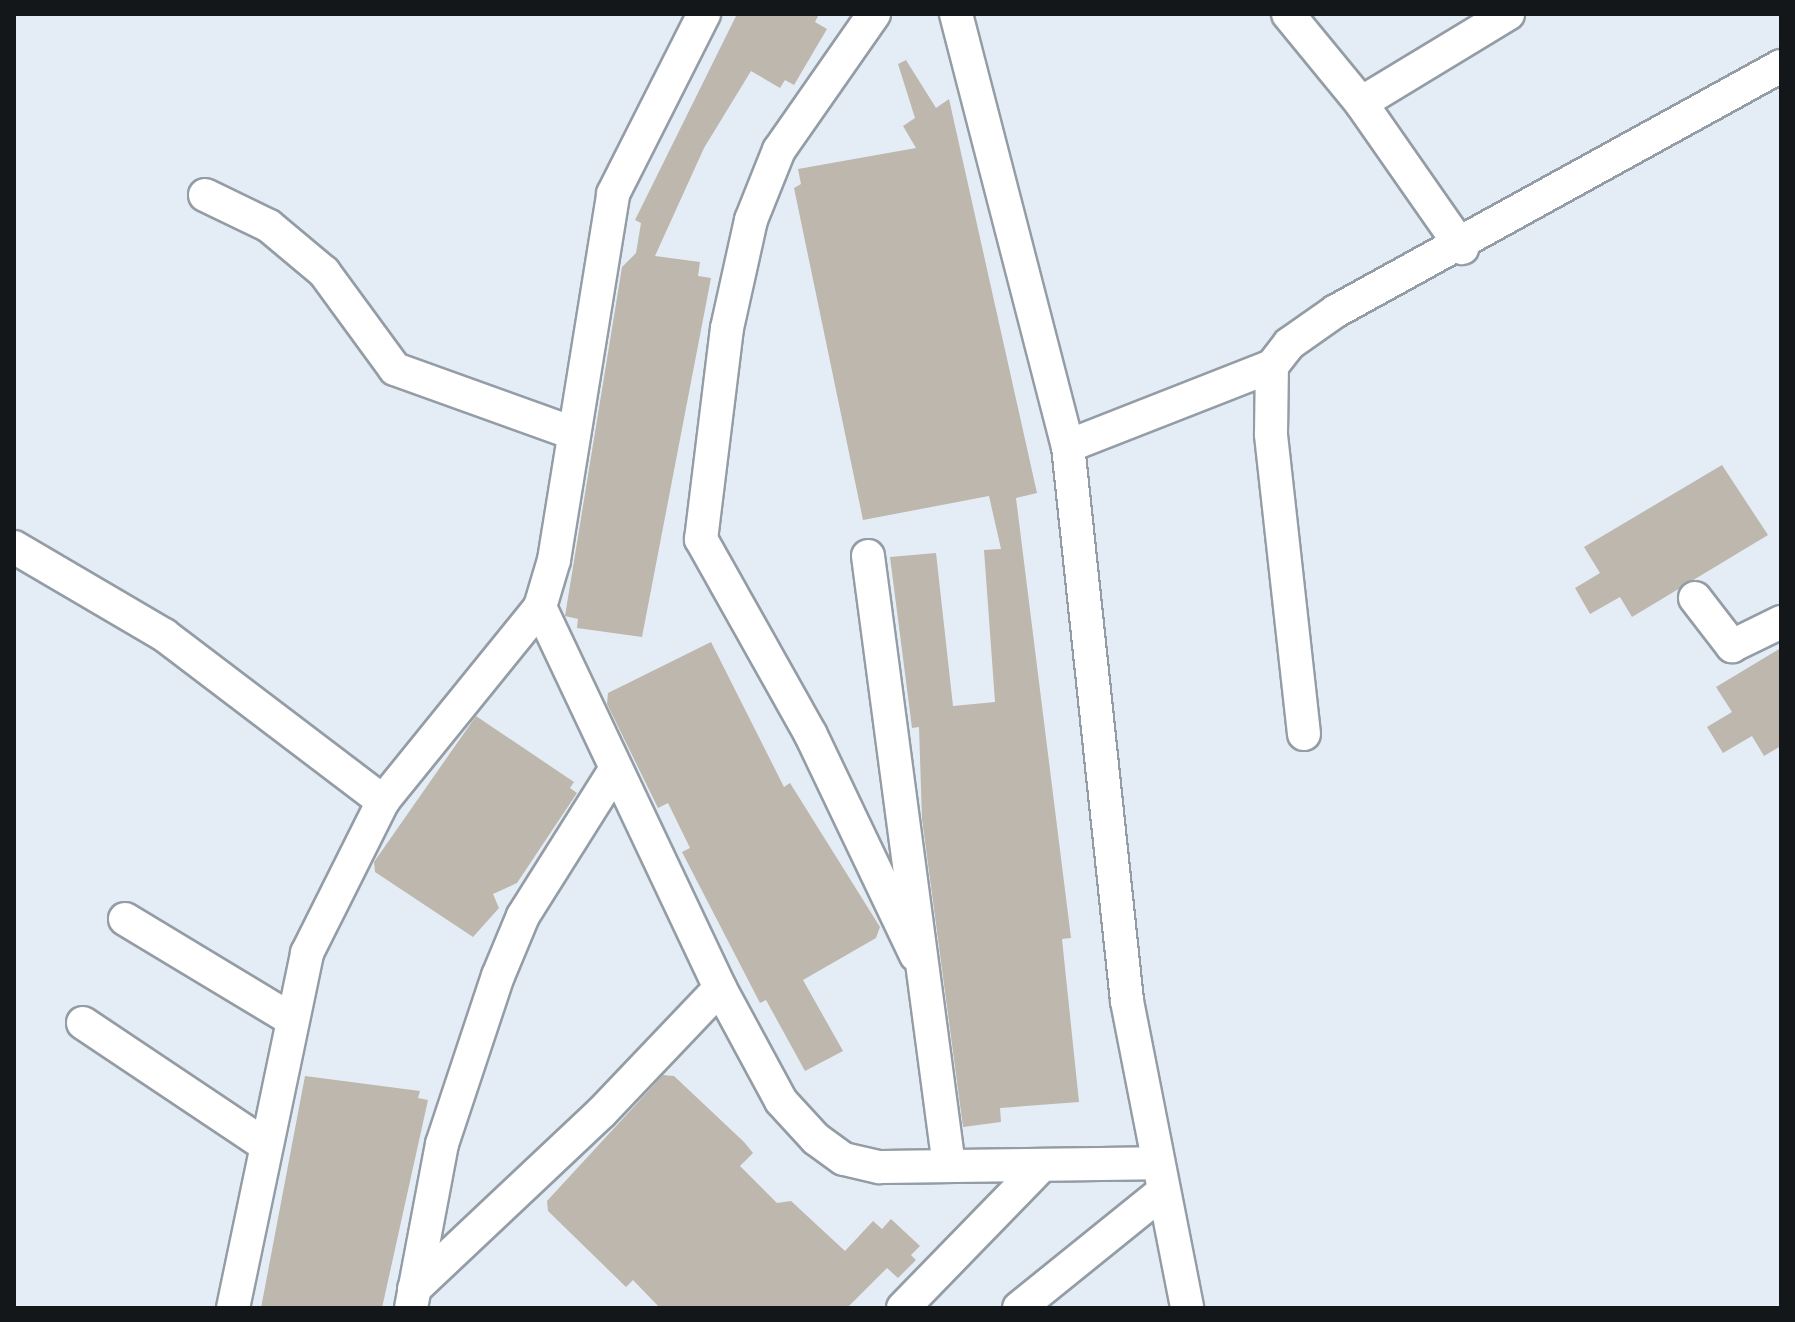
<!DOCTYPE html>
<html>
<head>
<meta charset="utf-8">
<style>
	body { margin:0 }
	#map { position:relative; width:1795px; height:1322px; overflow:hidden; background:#e4edf6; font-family:Raleway,sans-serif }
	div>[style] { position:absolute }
	.building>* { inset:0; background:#bdb7ad }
	.roads { filter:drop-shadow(2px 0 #949da5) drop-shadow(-2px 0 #949da5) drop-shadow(0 2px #949da5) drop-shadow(0 -2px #949da5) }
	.minor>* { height:32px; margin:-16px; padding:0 16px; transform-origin:16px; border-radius:16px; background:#fff }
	span { translate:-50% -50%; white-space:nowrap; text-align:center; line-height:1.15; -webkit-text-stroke:6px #f4f9ff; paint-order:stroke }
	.frame { position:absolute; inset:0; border:16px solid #14171a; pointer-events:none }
</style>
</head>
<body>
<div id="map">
	<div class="building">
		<i style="clip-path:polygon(737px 14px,819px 14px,815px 22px,827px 29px,794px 85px,785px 80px,780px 88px,751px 71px,704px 148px,655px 256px,700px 262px,698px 276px,711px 278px,642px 637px,577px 628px,578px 619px,565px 616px,622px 267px,636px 253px,641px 223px,635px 220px)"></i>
		<i style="clip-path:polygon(906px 60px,936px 108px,949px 99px,1037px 493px,1016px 498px,1071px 938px,1062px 939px,1079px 1102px,1000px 1108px,1001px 1122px,963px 1127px,922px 819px,919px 727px,912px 728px,890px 557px,936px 553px,953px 706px,995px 702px,984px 550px,1001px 549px,989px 496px,863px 520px,794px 188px,801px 184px,798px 169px,916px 148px,903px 126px,915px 118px,898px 64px)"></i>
		<i style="clip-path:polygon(1722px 465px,1768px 535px,1632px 617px,1620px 597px,1590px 614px,1575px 588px,1600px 573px,1584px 547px)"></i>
		<i style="clip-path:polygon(711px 642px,784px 787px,790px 783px,880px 927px,876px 938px,803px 980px,843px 1051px,805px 1071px,766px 1000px,760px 1003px,682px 852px,690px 848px,668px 803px,658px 808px,607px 704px,608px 693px)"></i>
		<i style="clip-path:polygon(1781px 648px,1781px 746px,1764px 756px,1752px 736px,1723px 753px,1707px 727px,1732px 712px,1716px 687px)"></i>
		<i style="clip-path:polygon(476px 716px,574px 782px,570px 788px,577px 793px,517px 883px,493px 894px,499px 908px,473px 937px,375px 872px,374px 862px)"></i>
		<i style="clip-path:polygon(663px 1075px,674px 1076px,744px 1142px,753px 1153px,740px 1166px,777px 1203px,791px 1201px,845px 1251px,873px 1221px,882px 1229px,891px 1219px,920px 1246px,911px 1255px,916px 1260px,898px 1278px,887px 1268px,847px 1308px,660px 1308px,633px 1280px,626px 1287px,548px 1211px,547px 1201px)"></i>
		<i style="clip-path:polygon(305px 1076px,420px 1091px,418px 1098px,428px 1100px,382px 1308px,261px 1308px)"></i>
	</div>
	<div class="roads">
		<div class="minor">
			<i style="left:874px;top:14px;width:166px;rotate:124.9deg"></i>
			<i style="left:779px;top:150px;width:75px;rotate:111.8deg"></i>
			<i style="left:751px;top:220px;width:111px;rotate:102.5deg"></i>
			<i style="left:727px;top:328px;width:213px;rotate:97deg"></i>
			<i style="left:701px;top:539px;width:223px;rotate:60.7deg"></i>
			<i style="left:810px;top:733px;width:246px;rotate:64.5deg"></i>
			<i style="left:956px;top:14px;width:446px;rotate:75.5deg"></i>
			<i style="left:1068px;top:446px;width:558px;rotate:83.93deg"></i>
			<i style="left:1127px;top:1001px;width:313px;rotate:78.9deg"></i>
			<i style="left:1288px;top:14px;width:115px;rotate:50.6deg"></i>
			<i style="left:1361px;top:103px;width:177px;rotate:55.1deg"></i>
			<i style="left:1361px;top:103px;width:172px;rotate:-31.2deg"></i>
			<i style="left:205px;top:195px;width:71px;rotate:25.8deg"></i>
			<i style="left:269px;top:226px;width:72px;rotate:39.9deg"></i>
			<i style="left:324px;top:272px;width:120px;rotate:53.8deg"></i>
			<i style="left:395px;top:369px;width:186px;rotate:19.8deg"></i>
			<i style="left:1068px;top:446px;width:219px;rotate:-21.4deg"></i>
			<i style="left:14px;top:547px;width:174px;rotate:30.4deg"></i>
			<i style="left:164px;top:635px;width:275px;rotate:37.2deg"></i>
			<i style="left:868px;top:556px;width:615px;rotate:82.44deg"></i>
			<i style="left:1695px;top:598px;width:61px;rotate:52.4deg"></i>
			<i style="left:1732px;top:646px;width:55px;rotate:-26.1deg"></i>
			<i style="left:540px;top:607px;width:421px;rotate:64.7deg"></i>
			<i style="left:720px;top:988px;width:128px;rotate:61.6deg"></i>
			<i style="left:781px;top:1101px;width:52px;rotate:47.4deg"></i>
			<i style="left:816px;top:1139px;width:34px;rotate:36deg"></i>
			<i style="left:844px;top:1159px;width:37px;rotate:13deg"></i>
			<i style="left:880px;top:1167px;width:277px;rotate:-0.8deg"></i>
			<i style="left:1304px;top:734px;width:302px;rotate:-96.3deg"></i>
			<i style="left:1271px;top:434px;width:68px;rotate:-89.2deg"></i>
			<i style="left:1272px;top:366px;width:28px;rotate:-52deg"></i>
			<i style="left:1289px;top:344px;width:57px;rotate:-35.1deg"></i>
			<i style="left:1336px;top:311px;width:508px;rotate:-28.84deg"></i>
			<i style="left:125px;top:919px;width:192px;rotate:31.1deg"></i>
			<i style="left:83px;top:1023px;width:219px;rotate:33.8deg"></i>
			<i style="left:414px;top:1289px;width:258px;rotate:-43.3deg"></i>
			<i style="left:602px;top:1112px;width:171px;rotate:-46.4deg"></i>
			<i style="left:233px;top:1308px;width:363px;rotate:-78.2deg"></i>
			<i style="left:307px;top:953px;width:170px;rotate:-63.4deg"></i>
			<i style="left:383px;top:801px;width:250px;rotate:-51deg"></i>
			<i style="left:540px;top:607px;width:49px;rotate:-73.4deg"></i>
			<i style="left:554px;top:560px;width:371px;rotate:-80.8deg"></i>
			<i style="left:613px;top:194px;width:202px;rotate:-63.2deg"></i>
			<i style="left:411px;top:1308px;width:167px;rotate:-79.3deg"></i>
			<i style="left:442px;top:1144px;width:177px;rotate:-71.6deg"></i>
			<i style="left:498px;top:976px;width:65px;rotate:-67.4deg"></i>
			<i style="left:523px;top:916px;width:173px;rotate:-57.8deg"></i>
			<i style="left:903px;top:1308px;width:199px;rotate:-45.8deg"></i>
			<i style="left:1019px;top:1308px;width:185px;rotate:-38.9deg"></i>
		</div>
	</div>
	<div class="frame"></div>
</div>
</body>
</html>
